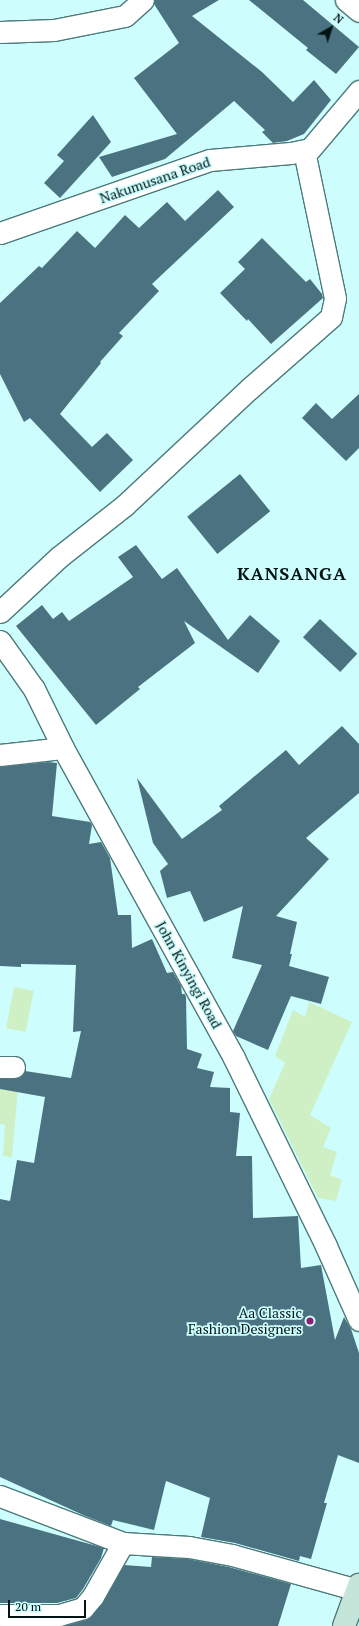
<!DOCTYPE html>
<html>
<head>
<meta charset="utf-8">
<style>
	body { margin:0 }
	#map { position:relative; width:359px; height:1626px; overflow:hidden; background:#cdfefd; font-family:"PT Serif",serif }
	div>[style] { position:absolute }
	.green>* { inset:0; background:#cff0c4; transform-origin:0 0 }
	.building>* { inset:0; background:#4b7281; transform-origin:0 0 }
	.roads { filter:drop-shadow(1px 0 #4d7a7a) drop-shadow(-1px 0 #4d7a7a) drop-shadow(0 1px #4d7a7a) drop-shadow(0 -1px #4d7a7a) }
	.minor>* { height:21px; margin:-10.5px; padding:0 10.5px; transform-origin:10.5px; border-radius:10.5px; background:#fff }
	.secondary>* { height:22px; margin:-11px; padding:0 11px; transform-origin:11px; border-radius:11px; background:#c6e5da }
	.dots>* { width:11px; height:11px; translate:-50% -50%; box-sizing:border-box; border:2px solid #cdfefd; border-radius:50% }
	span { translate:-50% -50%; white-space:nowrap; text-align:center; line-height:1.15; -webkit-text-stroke:3.5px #cdfefd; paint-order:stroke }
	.street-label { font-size:14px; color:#021313 }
	.poi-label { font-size:14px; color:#021313 }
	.right { translate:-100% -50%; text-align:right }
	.district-label { font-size:18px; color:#021313; font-weight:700; letter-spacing:1px }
	.north { position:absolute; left:311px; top:8px; width:40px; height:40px; -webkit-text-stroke:3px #cdfefd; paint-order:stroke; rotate:39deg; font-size:11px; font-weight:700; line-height:16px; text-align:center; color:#021313 }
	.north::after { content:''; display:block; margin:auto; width:14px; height:18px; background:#021313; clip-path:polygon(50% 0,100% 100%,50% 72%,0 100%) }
	.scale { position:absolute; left:8px; top:1600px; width:78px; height:18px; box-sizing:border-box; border:2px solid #021313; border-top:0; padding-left:5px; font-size:12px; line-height:14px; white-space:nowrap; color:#021313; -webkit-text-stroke:3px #cdfefd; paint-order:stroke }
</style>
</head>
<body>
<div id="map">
	<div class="green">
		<i style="left:14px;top:987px;width:20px;height:42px;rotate:11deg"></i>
		<i style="clip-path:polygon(309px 1002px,352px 1022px,310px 1115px,331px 1128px,323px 1147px,337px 1152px,330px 1175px,342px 1180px,336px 1201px,318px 1198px,269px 1099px,285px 1063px,275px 1056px,293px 1010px,305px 1017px)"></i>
		<i style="clip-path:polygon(0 1076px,19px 1078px,12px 1157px,3px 1156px,5px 1125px,0 1124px)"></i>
	</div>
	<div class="building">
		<i style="clip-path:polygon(155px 0,219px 0,192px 16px,262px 72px,293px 102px,314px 80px,331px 100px,304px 134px,287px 141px,273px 143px,262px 132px,265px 130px,234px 101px,165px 159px,112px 177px,99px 157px,177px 134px,134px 78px,179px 43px,154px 4px)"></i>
		<i style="clip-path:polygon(249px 0,303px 0,359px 47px,336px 74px,306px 50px,308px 48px)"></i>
		<i style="clip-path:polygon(93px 115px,111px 142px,60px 198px,44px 183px,64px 161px,57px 155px)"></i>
		<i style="clip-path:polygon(218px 190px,234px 207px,152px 284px,159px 291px,119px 333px,123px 336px,100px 362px,101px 363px,60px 414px,92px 447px,107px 433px,133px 460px,100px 492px,30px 418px,24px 422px,0 374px,0 303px,39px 266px,42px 268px,77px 231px,95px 248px,125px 215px,139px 228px,167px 202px,185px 221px)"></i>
		<i style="clip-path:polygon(262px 238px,306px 282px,310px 279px,322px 294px,323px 298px,271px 344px,248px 319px,247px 321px,220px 293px,245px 269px,238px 262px)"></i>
		<i style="clip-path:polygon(359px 394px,359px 448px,346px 461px,302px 418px,316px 403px,332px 419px)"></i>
		<i style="left:240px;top:474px;width:48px;height:68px;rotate:51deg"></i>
		<i style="clip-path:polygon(136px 545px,162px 579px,177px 568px,228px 640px,250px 615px,280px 641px,258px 673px,184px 621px,195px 643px,138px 687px,140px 689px,96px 725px,16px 626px,42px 605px,53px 619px,62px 612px,69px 621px,133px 577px,118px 557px)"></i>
		<i style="left:320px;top:619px;width:51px;height:25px;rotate:43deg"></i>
		<i style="clip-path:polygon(342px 726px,359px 744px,359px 793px,306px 838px,329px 859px,276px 916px,297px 922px,290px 954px,292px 954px,289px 966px,329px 977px,321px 1004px,291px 996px,268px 1050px,236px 1036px,233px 1031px,262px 965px,232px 958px,243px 906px,204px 922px,190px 891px,167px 898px,160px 871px,168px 864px,153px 843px,137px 778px,182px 839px,222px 810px,219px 806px,286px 750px,299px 765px)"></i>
		<i style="clip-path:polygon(48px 762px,57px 763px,52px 816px,90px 822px,92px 825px,89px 844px,101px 842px,110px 858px,118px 915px,131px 915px,132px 948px,152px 939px,167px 973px,173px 972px,181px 986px,182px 994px,185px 994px,186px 997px,187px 1049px,202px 1054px,197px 1068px,214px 1072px,210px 1087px,230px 1088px,230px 1112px,240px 1113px,236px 1156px,252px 1156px,253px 1218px,298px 1216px,301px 1268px,321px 1265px,335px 1340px,344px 1317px,351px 1329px,359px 1353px,359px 1463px,338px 1455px,324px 1503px,327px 1503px,311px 1559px,300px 1556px,299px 1561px,235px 1543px,201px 1537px,210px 1498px,166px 1481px,154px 1530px,113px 1520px,111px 1526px,83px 1515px,0 1477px,0 1199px,10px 1201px,17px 1160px,34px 1163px,45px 1097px,0 1089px,0 1079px,20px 1078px,25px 1071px,71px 1078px,81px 1031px,73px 1032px,76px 965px,21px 964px,21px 967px,0 966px,0 767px)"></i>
		<i style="clip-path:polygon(0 1519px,104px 1548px,101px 1558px,83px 1589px,76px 1598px,57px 1603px,0 1603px)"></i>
		<i style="clip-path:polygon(152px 1557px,188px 1559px,229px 1567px,291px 1584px,278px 1626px,64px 1626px,86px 1620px,92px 1616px,103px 1602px,124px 1565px,151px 1567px)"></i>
	</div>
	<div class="roads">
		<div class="minor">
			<i style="left:346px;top:0;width:17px;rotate:40deg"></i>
			<i style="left:0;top:32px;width:54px;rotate:-2.1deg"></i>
			<i style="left:54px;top:30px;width:72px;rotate:-11.2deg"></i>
			<i style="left:125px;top:16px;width:24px;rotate:-42deg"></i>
			<i style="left:0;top:233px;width:222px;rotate:-19.2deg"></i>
			<i style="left:210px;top:160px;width:81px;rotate:-4.9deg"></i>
			<i style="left:291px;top:153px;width:19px;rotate:-12deg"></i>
			<i style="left:310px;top:149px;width:76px;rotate:-49.8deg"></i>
			<i style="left:0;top:612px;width:81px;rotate:-43deg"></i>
			<i style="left:59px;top:557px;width:84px;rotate:-38.2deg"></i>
			<i style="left:125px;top:505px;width:170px;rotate:-43.1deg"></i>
			<i style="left:249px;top:389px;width:109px;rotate:-41.3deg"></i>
			<i style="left:331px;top:317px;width:19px;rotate:-78deg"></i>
			<i style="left:335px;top:298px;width:150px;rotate:-101.9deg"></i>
			<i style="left:0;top:641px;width:59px;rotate:54.7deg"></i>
			<i style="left:34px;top:689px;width:66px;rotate:63.8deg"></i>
			<i style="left:63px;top:748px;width:354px;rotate:61.1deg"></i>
			<i style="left:234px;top:1058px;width:209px;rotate:63.9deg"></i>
			<i style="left:326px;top:1246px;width:81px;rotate:66deg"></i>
			<i style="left:0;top:755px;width:63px;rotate:-6.3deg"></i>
			<i style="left:0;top:1067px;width:14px"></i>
			<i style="left:0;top:1496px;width:132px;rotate:20.9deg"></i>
			<i style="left:123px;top:1543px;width:66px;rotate:3.5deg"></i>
			<i style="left:189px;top:1547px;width:44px;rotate:10.5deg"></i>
			<i style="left:232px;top:1555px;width:130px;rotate:15.6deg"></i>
			<i style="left:0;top:1615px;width:59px"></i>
			<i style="left:59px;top:1615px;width:25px;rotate:-16deg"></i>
			<i style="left:83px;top:1608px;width:16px;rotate:-50deg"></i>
			<i style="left:93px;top:1596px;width:61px;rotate:-60.5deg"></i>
		</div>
		<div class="secondary">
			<i style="left:344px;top:1626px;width:44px;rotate:-69.9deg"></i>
		</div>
	</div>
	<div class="dots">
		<i style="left:310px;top:1321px;background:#911977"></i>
	</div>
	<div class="street-label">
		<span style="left:155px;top:180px;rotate:-19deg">Nakumusana Road</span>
		<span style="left:189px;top:975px;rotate:61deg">John Kinyingi Road</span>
	</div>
	<div class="poi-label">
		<span class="right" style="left:302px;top:1321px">Aa Classic<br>Fashion Designers</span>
	</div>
	<div class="district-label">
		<span style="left:292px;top:573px">KANSANGA</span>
	</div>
	<div class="north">N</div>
	<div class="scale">20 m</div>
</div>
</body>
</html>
